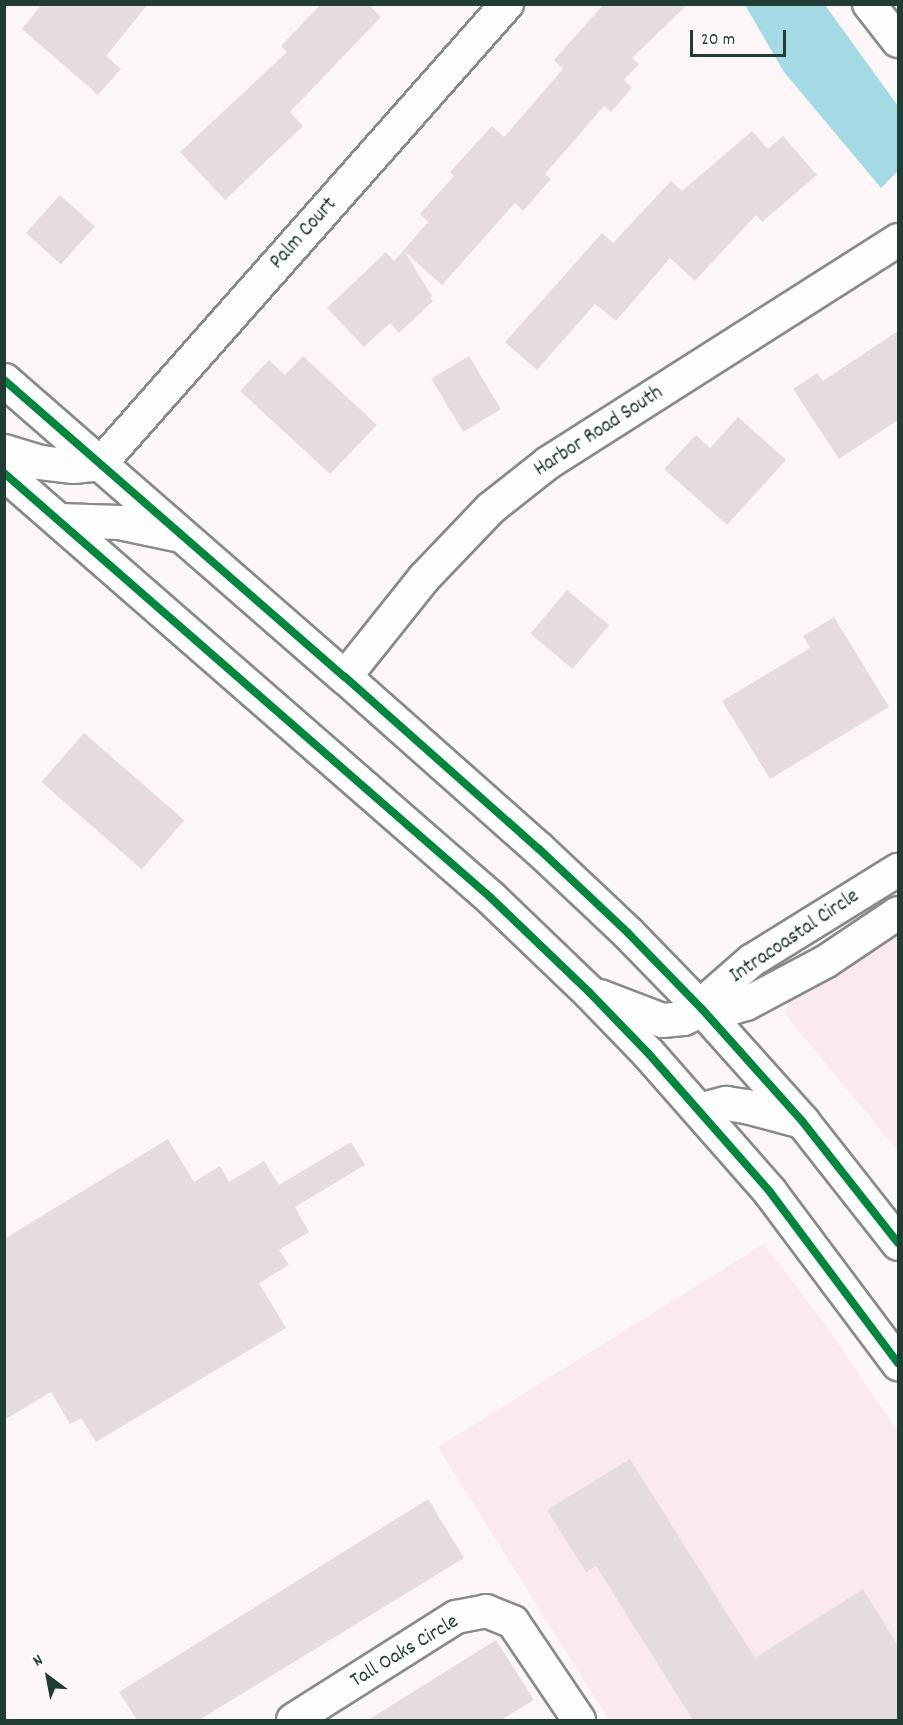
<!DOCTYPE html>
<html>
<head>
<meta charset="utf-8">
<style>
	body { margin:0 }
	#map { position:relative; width:903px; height:1725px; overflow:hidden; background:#fcf6f8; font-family:Dekko,sans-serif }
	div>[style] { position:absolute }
	.built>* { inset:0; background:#fae9ee }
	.water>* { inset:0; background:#a4dae4 }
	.building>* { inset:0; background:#e6dcdf; transform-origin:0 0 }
	.roads { filter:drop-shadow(2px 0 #888b8a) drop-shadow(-2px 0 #888b8a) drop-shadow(0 2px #888b8a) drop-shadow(0 -2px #888b8a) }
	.minor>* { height:32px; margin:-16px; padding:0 16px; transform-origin:16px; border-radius:16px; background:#fffefe }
	.major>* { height:33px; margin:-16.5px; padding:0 16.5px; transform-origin:16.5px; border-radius:16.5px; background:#fffefe }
	.cycleway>* { height:8px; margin:-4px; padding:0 4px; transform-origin:4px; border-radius:4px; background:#00873e }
	span { translate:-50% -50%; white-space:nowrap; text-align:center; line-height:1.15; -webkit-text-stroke:4.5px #fff; paint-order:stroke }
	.street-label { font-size:21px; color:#1f3d34 }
	.frame { position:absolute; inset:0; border:6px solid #1f3d34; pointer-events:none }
	.north { position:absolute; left:18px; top:1647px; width:60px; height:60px; -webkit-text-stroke:4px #fff; paint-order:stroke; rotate:328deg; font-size:16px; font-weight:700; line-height:24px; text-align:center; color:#1f3d34 }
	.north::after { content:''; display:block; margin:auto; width:21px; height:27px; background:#1f3d34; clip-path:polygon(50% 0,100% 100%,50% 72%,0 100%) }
	.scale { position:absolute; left:690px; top:30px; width:96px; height:27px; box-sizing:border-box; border:3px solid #1f3d34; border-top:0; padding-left:8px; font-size:18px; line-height:21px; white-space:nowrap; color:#1f3d34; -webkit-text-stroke:4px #fff; paint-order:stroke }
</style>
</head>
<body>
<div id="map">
	<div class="built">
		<i style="clip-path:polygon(898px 932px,898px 1151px,785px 1014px,791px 998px)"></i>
		<i style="clip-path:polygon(764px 1244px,824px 1323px,898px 1432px,898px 1720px,609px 1720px,438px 1447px)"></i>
	</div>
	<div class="water">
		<i style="clip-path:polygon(745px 5px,825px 5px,898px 106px,898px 171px,881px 188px,784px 72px)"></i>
	</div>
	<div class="building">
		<i style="clip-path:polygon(42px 4px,148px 4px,106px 56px,121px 69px,98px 95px,22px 29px)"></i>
		<i style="clip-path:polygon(321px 4px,368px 4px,381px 17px,290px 112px,303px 126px,225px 200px,180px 152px,287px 52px,281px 46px)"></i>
		<i style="clip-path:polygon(604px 4px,688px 4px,632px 58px,639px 64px,624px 80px,632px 88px,611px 112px,604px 106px,545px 174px,551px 179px,523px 211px,515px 203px,442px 285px,405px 252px,432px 296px,430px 298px,433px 301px,399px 333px,390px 323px,364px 347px,327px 308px,386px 252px,394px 261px,428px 222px,420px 214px,454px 176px,450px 172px,492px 126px,504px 137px,563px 69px,554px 60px)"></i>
		<i style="clip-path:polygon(752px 131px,768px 149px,783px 136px,817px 175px,762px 222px,756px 215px,695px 281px,670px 258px,616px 321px,595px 304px,537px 370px,505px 342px,602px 233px,613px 243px,671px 181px,682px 191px)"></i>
		<i style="left:60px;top:195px;width:47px;height:51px;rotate:42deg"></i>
		<i style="clip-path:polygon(898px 331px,898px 420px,839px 459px,793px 389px,817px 373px,823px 381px)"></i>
		<i style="clip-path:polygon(303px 356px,377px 425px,330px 474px,240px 391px,269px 360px,285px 375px)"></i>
		<i style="left:469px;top:356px;width:62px;height:44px;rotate:59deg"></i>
		<i style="clip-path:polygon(738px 417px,786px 460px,727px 525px,664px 469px,696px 435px,710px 448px)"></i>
		<i style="left:567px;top:590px;width:55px;height:57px;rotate:40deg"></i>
		<i style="clip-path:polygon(834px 617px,889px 707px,770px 779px,722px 701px,810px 648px,803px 636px)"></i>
		<i style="left:84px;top:733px;width:133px;height:65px;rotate:41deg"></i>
		<i style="clip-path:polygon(168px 1139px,194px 1182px,220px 1166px,229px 1182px,264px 1161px,279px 1185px,351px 1142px,365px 1165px,295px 1207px,309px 1232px,279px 1250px,289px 1265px,259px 1283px,286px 1328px,96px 1442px,81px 1418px,70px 1424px,51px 1392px,4px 1420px,4px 1239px)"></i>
		<i style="clip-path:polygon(630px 1459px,755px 1658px,863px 1589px,898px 1646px,898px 1720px,693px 1720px,596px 1566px,586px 1572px,547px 1510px)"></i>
		<i style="clip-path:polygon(428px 1499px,464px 1558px,199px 1720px,137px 1720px,119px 1692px)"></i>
		<i style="clip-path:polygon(496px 1640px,534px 1700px,501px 1720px,368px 1720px)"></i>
	</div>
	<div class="roads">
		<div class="minor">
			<i style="left:869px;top:4px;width:47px;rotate:51.9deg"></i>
			<i style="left:101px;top:463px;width:613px;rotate:-48.51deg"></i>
			<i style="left:345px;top:677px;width:127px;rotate:-51.4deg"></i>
			<i style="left:424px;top:578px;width:97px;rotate:-46.3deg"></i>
			<i style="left:491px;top:508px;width:73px;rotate:-38.3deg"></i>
			<i style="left:548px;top:463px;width:415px;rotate:-32.5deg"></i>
			<i style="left:702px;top:1009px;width:14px;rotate:-56deg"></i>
			<i style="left:710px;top:997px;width:55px;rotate:-41.3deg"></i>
			<i style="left:751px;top:961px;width:173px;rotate:-31.8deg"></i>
			<i style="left:702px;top:1009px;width:30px;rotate:-2deg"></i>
			<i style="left:732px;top:1008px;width:15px;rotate:-16deg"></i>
			<i style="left:746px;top:1004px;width:89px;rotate:-28deg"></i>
			<i style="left:825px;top:962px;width:88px;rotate:-33.9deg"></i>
			<i style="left:293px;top:1720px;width:193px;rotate:-32.3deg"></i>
			<i style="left:456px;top:1617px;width:31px;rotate:-11deg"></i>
			<i style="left:486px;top:1611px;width:29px;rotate:22deg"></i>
			<i style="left:513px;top:1622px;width:118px;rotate:56deg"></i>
		</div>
		<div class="major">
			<i style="left:4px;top:380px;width:452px;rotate:41.1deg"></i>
			<i style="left:345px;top:677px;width:259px;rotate:41.6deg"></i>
			<i style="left:539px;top:849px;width:122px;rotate:43.3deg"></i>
			<i style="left:628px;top:933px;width:106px;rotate:45.8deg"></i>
			<i style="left:702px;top:1009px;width:150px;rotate:48.2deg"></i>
			<i style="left:802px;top:1121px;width:155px;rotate:51.8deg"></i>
			<i style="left:4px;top:451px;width:38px;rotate:17deg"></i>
			<i style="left:40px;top:462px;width:33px;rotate:7deg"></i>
			<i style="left:73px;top:466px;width:28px;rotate:-6deg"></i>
			<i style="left:4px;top:473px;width:645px;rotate:41.1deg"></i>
			<i style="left:490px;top:897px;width:137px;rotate:43.8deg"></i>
			<i style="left:589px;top:992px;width:85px;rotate:46deg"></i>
			<i style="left:648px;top:1053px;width:185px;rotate:48.7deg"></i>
			<i style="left:770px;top:1192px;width:214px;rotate:53.2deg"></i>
			<i style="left:59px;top:520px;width:60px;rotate:1.9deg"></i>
			<i style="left:119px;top:522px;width:62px;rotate:12deg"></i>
			<i style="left:599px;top:996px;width:67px;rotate:20.9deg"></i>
			<i style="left:662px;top:1020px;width:21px;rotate:-5deg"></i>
			<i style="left:683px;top:1018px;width:21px;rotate:-25deg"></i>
			<i style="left:699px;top:1110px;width:28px;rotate:-15deg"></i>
			<i style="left:726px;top:1103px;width:20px;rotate:9deg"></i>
			<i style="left:746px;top:1106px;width:58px;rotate:15deg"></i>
		</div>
	</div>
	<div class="cycleway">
		<i style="left:4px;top:380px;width:452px;rotate:41.1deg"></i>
		<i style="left:345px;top:677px;width:259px;rotate:41.6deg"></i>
		<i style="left:539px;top:849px;width:122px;rotate:43.3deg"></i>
		<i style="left:628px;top:933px;width:106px;rotate:45.8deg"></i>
		<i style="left:702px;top:1009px;width:150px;rotate:48.2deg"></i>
		<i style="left:802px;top:1121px;width:155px;rotate:51.8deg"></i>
		<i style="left:4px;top:473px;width:645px;rotate:41.1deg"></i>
		<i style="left:490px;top:897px;width:137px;rotate:43.8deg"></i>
		<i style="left:589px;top:992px;width:85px;rotate:46deg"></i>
		<i style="left:648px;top:1053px;width:185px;rotate:48.7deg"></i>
		<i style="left:770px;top:1192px;width:214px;rotate:53.2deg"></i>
	</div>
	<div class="street-label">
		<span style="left:304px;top:234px;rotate:-48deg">Palm Court</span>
		<span style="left:599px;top:432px;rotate:-33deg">Harbor Road South</span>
		<span style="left:795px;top:937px;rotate:-34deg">Intracoastal Circle</span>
		<span style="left:405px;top:1652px;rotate:-31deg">Tall Oaks Circle</span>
	</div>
	<div class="frame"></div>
	<div class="north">N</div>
	<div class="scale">20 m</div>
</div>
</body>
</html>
